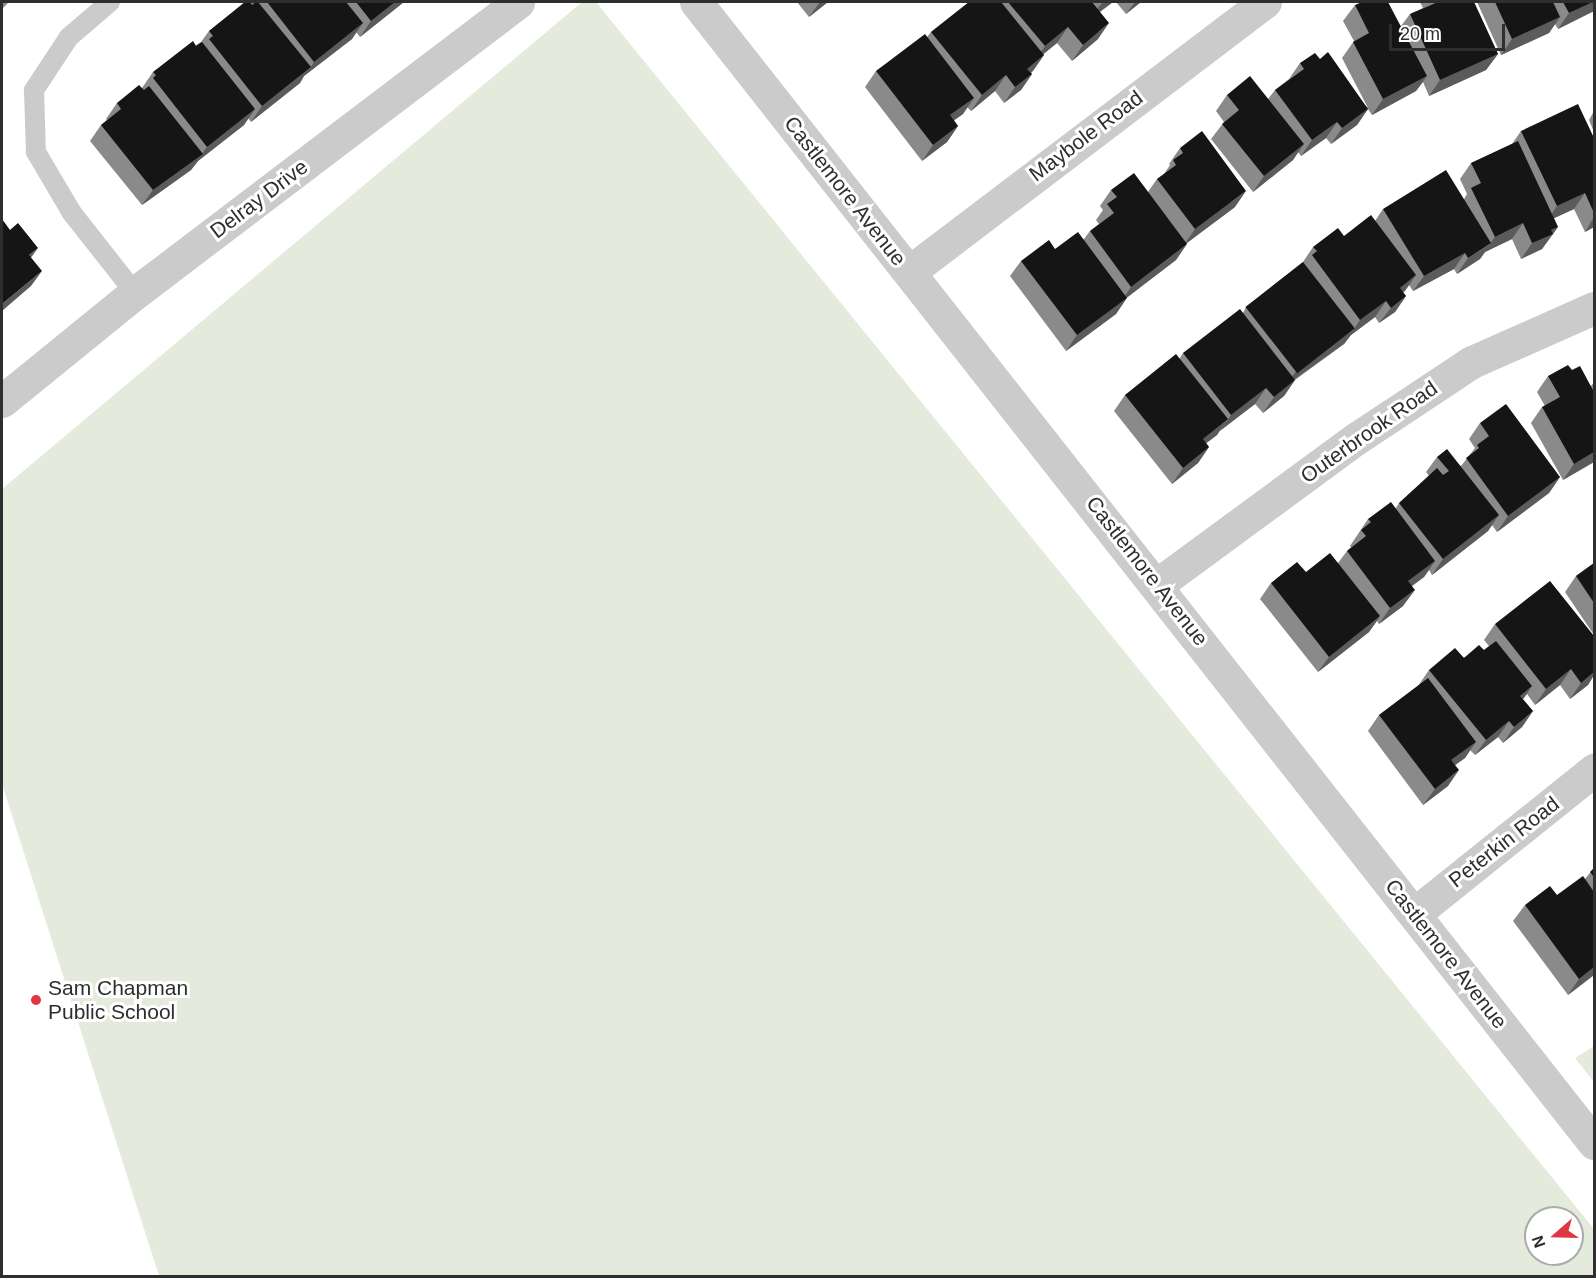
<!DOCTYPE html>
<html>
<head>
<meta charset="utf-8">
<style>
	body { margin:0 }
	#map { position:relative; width:1596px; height:1278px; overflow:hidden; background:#fff; font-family:Arial,sans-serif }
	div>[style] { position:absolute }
	.green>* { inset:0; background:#e4ebdc }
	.service>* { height:20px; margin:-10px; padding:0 10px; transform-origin:10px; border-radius:10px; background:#cbcbcb }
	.minor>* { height:33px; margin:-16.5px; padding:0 16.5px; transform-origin:16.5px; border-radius:16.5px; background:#cbcbcb }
	.tertiary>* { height:33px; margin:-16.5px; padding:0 16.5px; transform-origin:16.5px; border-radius:16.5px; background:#cbcbcb }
	.wall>* { inset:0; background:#8a8a8a }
	.shaded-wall>* { inset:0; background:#5b5b5b }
	.building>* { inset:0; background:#151515; transform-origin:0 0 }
	.dots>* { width:16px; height:16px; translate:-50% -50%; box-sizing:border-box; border:3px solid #fff; border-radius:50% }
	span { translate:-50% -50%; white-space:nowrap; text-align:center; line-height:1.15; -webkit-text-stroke:6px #fff; paint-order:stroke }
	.street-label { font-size:21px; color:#2e2e2e }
	.poi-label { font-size:21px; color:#2e2e2e }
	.left { translate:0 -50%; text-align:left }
	.frame { position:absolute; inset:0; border:3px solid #2e2e2e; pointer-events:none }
	.north { position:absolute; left:1524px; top:1206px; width:60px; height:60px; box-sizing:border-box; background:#fff; border:2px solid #ababab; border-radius:50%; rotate:250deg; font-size:16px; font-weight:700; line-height:24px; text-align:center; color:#2e2e2e }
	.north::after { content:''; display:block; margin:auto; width:21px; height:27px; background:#e03542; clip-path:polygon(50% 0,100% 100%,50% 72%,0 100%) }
	.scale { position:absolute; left:1389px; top:24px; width:116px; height:27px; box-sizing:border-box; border:3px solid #2e2e2e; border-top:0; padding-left:8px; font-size:18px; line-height:21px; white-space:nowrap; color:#2e2e2e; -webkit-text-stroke:4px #fff; paint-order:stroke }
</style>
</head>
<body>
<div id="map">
	<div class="green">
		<i style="clip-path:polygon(evenodd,582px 2px,596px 2px,1594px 1229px,1594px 1276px,159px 1276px,2px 784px,2px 489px,582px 2px,1536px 1218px,1572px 1218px,1572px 1254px,1536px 1254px,1536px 1218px)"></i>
		<i style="clip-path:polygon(1594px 1046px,1594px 1082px,1575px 1058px)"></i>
	</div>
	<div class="service">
		<i style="left:110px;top:2px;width:54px;rotate:139.5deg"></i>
		<i style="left:69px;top:37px;width:64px;rotate:123.4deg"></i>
		<i style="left:34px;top:90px;width:62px;rotate:88.2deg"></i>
		<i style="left:36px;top:152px;width:71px;rotate:59.5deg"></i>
		<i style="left:72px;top:213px;width:102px;rotate:51.8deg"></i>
	</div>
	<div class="minor">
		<i style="left:909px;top:272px;width:447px;rotate:-37.2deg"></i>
		<i style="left:2px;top:401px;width:171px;rotate:-39.1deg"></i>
		<i style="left:135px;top:293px;width:481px;rotate:-37.2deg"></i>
		<i style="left:1158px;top:584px;width:247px;rotate:-36.3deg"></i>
		<i style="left:1357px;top:438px;width:138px;rotate:-33.5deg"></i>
		<i style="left:1472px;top:362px;width:133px;rotate:-23.9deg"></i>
		<i style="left:1414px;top:914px;width:231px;rotate:-38.7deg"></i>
	</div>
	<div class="tertiary">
		<i style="left:696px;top:2px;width:1452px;rotate:51.8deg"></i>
	</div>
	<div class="wall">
		<i style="clip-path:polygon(2px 2px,9px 2px,3px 8px,2px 6px)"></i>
		<i style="clip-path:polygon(245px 2px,404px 2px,360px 37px,356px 32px,352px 39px,304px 76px,300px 83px,251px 122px,248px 118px,244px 125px,198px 161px,191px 170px,142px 205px,90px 141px,101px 125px,107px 120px,106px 119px,117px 103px,142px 88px,153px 72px,201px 42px,209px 31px)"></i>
		<i style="clip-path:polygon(797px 2px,828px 2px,809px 17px)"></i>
		<i style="clip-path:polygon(969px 2px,1113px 2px,1100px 12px,1098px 39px,1072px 61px,1057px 43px,1043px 54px,1044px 55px,1031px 73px,1032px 74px,1021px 90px,1004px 103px,995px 91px,971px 111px,967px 107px,963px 114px,954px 120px,958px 126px,947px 142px,922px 161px,865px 87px,876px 71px,927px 37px,931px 32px)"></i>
		<i style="clip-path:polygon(1116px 2px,1141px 2px,1126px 14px)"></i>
		<i style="clip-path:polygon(1420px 2px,1474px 2px,1498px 54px,1486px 70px,1429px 96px,1423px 82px,1416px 91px,1372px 115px,1368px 109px,1357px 125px,1331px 144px,1326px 138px,1301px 156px,1298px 152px,1293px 160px,1253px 192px,1211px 139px,1224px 122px,1216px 111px,1227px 95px,1268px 99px,1275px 90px,1289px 79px,1300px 63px,1320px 59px,1368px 108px,1342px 58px,1354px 41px,1343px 21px,1355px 5px,1401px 26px,1410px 14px,1423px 8px)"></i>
		<i style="clip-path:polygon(1477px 2px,1594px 2px,1594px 11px,1558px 29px,1555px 24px,1549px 33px,1501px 55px)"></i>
		<i style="clip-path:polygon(1594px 111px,1594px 132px,1589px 120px)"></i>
		<i style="clip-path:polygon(1521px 131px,1594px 137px,1594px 227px,1585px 232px,1574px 209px,1554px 218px,1558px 227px,1542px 249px,1521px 259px,1512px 239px,1485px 252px,1480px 259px,1457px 274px,1454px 269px,1413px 291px,1409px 285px,1403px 292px,1406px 296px,1395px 312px,1379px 323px,1375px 317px,1351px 335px,1344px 344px,1295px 380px,1284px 396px,1263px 413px,1255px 404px,1219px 431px,1217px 435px,1206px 443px,1209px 447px,1198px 463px,1172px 484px,1114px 411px,1125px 395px,1180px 358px,1183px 353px,1243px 313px,1246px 307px,1303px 262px,1313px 247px,1344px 236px,1375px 221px,1383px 209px,1464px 199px,1467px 194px,1460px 179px,1471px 163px,1512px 144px)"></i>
		<i style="clip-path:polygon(1180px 148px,1235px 207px,1187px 243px,1176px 260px,1127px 297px,1116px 314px,1066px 351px,1010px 276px,1021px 261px,1084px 239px,1090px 231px,1099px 224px,1096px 220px,1103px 210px,1100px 206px,1111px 190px,1148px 192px,1157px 179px,1164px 174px,1170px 165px,1169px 164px)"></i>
		<i style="clip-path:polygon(1572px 370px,1591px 386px,1594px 382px,1594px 462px,1563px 480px,1531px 423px,1542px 407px,1545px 406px,1537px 392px,1548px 376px)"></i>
		<i style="clip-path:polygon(1480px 423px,1560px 477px,1549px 493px,1497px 532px,1492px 525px,1488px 531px,1432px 575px,1429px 570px,1424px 577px,1412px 586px,1403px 606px,1379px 624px,1377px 621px,1369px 632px,1318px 672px,1260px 599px,1271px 583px,1338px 563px,1347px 551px,1351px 547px,1350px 546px,1368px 519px,1396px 508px,1399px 503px,1429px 476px,1426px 472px,1437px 457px,1461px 466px,1475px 448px,1469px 439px)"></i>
		<i style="clip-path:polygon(1594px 563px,1594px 635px,1565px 592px,1576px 576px)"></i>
		<i style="clip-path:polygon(1495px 624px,1594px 672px,1594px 675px,1588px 685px,1570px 699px,1560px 685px,1535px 705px,1527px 694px,1523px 699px,1533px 711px,1522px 727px,1503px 743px,1498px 737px,1475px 755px,1470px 750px,1465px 758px,1455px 765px,1448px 786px,1423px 805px,1368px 731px,1379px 715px,1418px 686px,1429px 670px,1484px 650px,1489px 646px,1484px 640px)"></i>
		<i style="clip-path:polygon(1594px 868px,1594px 975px,1568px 995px,1513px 921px,1525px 905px,1557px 895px,1585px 879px)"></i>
	</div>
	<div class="shaded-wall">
		<i style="clip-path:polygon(395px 2px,404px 2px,360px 37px,371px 21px)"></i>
		<i style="clip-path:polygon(820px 2px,828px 2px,809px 17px)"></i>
		<i style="clip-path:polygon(1104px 2px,1113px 2px,1090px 19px,1101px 4px)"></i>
		<i style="clip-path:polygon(1135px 2px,1141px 2px,1126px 14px)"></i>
		<i style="clip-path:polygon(1593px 2px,1594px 2px,1594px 11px,1558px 29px,1569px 13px)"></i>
		<i style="clip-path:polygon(1560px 17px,1549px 33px,1501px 55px,1512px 39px)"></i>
		<i style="clip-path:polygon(363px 23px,352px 39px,304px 76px,300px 83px,251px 122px,262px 106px,310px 68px,314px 62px)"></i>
		<i style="clip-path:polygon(1109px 23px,1098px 39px,1072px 61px,1083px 45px)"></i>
		<i style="clip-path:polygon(1068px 27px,1057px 43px,1034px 62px,1045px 46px)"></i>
		<i style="clip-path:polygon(1498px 54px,1486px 70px,1429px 96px,1440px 80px)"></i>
		<i style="clip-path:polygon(1044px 55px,1033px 71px,1016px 85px,1027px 69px)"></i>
		<i style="clip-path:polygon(1032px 74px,1021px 90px,1004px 103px,1015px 87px)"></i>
		<i style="clip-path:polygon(1006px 75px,995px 91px,971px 111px,982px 95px)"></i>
		<i style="clip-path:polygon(1427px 76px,1416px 91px,1372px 115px,1383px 99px)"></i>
		<i style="clip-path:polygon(974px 98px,963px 114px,939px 131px,950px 115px)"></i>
		<i style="clip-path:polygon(255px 109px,244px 125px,198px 161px,191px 170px,142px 205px,153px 190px,200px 156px,207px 147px)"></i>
		<i style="clip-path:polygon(1368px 109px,1357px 125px,1331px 144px,1342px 128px)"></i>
		<i style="clip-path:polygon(1337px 122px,1326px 138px,1301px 156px,1312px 140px)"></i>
		<i style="clip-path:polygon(958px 126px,947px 142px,922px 161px,933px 145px)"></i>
		<i style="clip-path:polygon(1304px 144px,1293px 160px,1253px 192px,1264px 176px)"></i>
		<i style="clip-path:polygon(1246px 191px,1235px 207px,1184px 245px,1195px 229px)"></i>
		<i style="clip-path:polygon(1585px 193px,1574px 209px,1546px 222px,1557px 206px)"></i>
		<i style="clip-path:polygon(1594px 217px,1594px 227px,1585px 232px)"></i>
		<i style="clip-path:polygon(1523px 223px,1512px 239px,1485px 252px,1480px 259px,1457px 274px,1468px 258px,1489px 245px,1495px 237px)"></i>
		<i style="clip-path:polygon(1558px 227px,1542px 249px,1521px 259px,1532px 243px,1551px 230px)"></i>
		<i style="clip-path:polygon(1187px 244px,1176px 260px,1120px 303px,1131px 287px)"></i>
		<i style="clip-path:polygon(38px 248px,27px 263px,29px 255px)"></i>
		<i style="clip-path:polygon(1465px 253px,1454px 269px,1413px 291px,1424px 276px)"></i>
		<i style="clip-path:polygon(42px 271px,31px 286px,2px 311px,2px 304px)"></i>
		<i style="clip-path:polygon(1416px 275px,1405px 291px,1388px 303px,1400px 288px)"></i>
		<i style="clip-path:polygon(1406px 296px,1395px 312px,1379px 323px,1391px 308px)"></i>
		<i style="clip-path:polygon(1127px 298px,1116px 314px,1066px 351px,1077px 335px)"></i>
		<i style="clip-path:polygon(1386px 301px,1375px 317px,1351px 335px,1344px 344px,1285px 386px,1297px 370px,1354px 329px,1360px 320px)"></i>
		<i style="clip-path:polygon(1295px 380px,1284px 396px,1263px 413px,1274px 397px)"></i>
		<i style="clip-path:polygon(1266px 388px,1255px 404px,1220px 431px,1231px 415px)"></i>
		<i style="clip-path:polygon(1228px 419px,1217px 435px,1191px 455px,1203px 439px)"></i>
		<i style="clip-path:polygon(1209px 447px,1198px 463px,1172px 484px,1183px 468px)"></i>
		<i style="clip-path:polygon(1594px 452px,1594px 462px,1563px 480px,1574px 464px)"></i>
		<i style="clip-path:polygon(1560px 477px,1549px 493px,1497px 532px,1508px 516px)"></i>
		<i style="clip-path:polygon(1499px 515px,1488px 531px,1432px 575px,1443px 559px)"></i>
		<i style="clip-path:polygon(1435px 561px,1424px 577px,1397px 597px,1408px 581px)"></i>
		<i style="clip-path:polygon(1415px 590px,1403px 606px,1379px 624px,1390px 608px)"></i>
		<i style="clip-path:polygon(1380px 616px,1369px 632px,1318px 672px,1329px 657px)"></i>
		<i style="clip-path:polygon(1571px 669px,1560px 685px,1535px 705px,1546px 689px)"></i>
		<i style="clip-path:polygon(1594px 672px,1594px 675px,1588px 685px,1570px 699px,1581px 683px)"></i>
		<i style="clip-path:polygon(1532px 686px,1521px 702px,1520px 696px)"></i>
		<i style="clip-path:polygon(1533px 711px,1522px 727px,1503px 743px,1514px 727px)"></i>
		<i style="clip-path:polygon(1509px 721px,1498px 737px,1475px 755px,1486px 740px)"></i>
		<i style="clip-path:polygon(1476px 742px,1465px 758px,1440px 776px,1451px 760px)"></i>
		<i style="clip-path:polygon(1459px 770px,1448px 786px,1423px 805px,1435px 789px)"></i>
		<i style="clip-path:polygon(1594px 967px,1594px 975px,1568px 995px,1579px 979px)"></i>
	</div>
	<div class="building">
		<i style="clip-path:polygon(245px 2px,250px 2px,252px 5px,256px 2px,258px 2px,311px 67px,262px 106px,209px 39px,213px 36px,209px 31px)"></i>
		<i style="clip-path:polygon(267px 2px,346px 2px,363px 23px,314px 62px)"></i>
		<i style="clip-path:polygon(356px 2px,395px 2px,371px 21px)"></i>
		<i style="clip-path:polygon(969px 2px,1001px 2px,1044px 55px,1027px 69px,1032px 74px,1015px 87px,1006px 75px,982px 95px,931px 32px)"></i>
		<i style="clip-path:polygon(1008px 2px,1092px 2px,1109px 23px,1083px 45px,1068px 27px,1045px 46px)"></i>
		<i style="clip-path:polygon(1362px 2px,1388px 2px,1427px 76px,1383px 99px,1353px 42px,1369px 33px,1355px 5px)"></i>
		<i style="clip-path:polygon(1438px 2px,1474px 2px,1498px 54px,1440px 80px,1410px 14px)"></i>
		<i style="clip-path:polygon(1495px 2px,1553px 2px,1560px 17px,1512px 39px)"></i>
		<i style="clip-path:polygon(1563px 2px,1593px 2px,1569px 13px)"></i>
		<i style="clip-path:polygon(925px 34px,974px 98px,950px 115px,958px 126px,933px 145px,876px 71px)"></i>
		<i style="clip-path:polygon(193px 41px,196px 46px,202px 42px,255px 109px,207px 147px,153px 78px,156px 75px,153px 72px)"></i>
		<i style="clip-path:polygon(1328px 52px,1368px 109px,1342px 128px,1337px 122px,1312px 140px,1275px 90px,1304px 69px,1300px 63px,1315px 53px,1320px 59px)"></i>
		<i style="clip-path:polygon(1250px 76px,1304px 144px,1264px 176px,1222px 124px,1239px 110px,1227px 95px)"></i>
		<i style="clip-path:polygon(139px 85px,144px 90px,149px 86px,203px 154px,153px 190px,101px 125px,121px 109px,117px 103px)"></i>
		<i style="clip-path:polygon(1578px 104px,1594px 138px,1594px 213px,1585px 193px,1557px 206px,1521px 131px)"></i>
		<i style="clip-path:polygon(1202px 131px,1246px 191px,1195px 229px,1157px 179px,1176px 165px,1173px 160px,1183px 153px,1180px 148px)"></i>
		<i style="clip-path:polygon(1518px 141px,1558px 227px,1551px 230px,1553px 234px,1532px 243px,1523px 223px,1495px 237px,1471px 188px,1481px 183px,1471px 163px)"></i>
		<i style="clip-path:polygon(1446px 170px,1491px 243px,1468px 258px,1465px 253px,1424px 276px,1383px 209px)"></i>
		<i style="clip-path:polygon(1134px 173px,1187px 244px,1131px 287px,1090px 231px,1114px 213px,1107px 204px,1117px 197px,1111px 190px)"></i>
		<i style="clip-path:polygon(1371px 215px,1416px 275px,1400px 288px,1406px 296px,1391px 308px,1386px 301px,1360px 320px,1312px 255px,1317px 251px,1313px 247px,1338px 228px,1344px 236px)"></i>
		<i style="clip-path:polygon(2px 219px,10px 230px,18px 223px,38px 248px,29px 255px,42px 271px,2px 304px)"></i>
		<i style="clip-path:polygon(1078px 232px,1127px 298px,1077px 335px,1021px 261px,1049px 240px,1055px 249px)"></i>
		<i style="left:1303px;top:262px;width:84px;height:73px;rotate:52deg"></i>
		<i style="clip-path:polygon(1240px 309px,1295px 380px,1274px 397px,1266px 388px,1231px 415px,1183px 353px)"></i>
		<i style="clip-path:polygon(1176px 354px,1228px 419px,1203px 439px,1209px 447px,1183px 468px,1125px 395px)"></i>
		<i style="clip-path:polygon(1568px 365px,1572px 370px,1580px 366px,1594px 392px,1594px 452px,1574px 464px,1542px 407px,1560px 397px,1548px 376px)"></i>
		<i style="clip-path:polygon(1506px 404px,1560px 477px,1508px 516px,1466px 458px,1479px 448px,1477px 445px,1489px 436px,1480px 423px)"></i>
		<i style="clip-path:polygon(1447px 449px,1499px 515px,1443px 559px,1399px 503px,1437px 468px,1443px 475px,1449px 471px,1437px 457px)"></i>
		<i style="clip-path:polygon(1391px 502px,1435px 561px,1408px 581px,1415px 590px,1390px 608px,1347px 551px,1366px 536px,1361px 530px,1371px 522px,1368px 519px)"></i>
		<i style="clip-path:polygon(1330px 553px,1380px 616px,1329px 657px,1271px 583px,1297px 562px,1306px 572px)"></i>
		<i style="clip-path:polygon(1594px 563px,1594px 603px,1576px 576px)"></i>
		<i style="clip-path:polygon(1550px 581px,1594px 636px,1594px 672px,1581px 683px,1571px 669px,1546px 689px,1495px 624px)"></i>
		<i style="clip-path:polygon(1496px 641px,1532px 686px,1520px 696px,1533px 711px,1514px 727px,1509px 721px,1486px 740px,1429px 670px,1455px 648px,1464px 658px,1479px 645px,1484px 650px)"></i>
		<i style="clip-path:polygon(1428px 678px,1476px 742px,1451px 760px,1459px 770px,1435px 789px,1379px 715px)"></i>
		<i style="clip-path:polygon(1594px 868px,1594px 877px,1590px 872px)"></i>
		<i style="clip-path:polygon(1583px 876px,1594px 892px,1594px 967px,1579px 979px,1525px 905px,1550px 886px,1557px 895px)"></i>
	</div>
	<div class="dots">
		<i style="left:36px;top:1000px;background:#e03542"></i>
	</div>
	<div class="street-label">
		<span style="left:1086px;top:136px;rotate:-37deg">Maybole Road</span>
		<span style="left:845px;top:191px;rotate:52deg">Castlemore Avenue</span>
		<span style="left:259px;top:199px;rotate:-37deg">Delray Drive</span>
		<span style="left:1369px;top:432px;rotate:-35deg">Outerbrook Road</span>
		<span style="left:1147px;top:571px;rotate:52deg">Castlemore Avenue</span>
		<span style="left:1504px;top:842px;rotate:-38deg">Peterkin Road</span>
		<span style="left:1446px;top:954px;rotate:52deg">Castlemore Avenue</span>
	</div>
	<div class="poi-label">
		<span class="left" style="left:48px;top:1000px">Sam Chapman<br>Public School</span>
	</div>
	<div class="frame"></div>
	<div class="north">N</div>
	<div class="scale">20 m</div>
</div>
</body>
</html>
